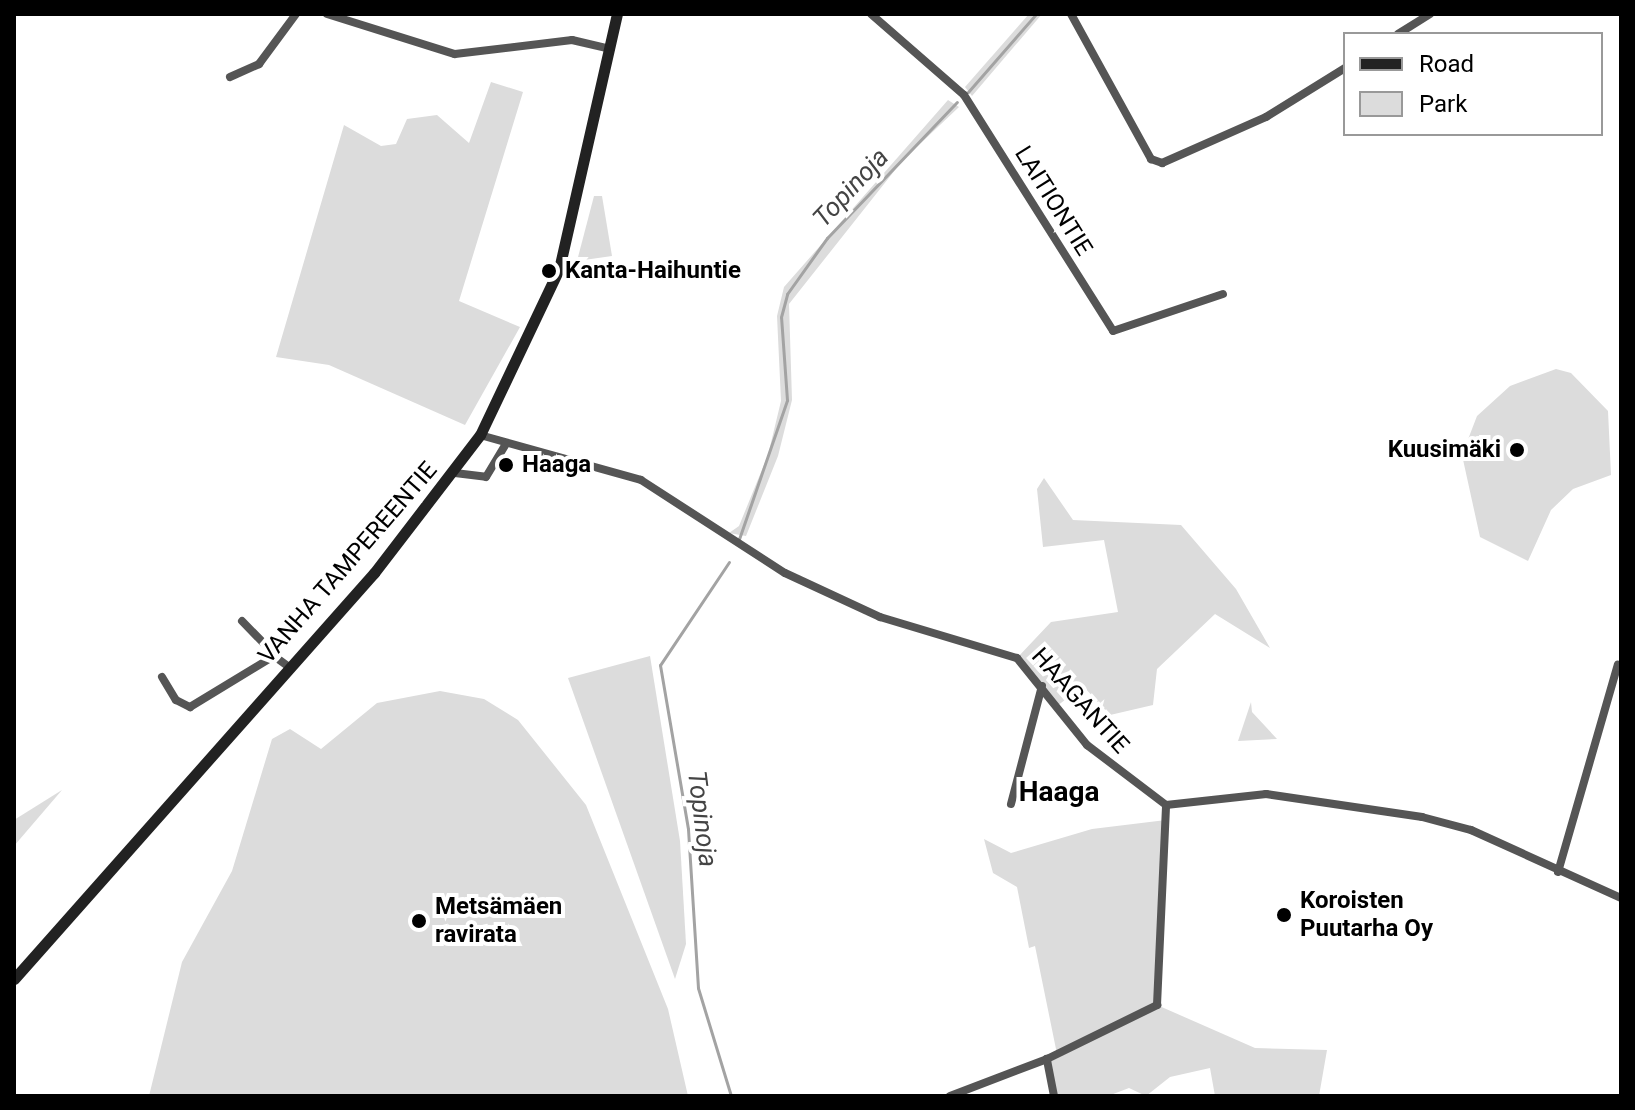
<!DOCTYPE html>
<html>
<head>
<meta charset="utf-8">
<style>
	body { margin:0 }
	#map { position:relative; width:1635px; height:1110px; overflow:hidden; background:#fff; font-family:Roboto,sans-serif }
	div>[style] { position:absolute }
	.green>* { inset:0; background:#dcdcdc }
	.stream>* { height:3px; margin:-1.5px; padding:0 1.5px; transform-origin:1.5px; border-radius:1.5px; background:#a3a3a3 }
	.street>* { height:8px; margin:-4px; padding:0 4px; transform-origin:4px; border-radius:4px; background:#555 }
	.secondary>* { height:11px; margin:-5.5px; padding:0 5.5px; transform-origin:5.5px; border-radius:5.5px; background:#222 }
	.dots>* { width:22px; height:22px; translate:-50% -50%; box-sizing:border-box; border:4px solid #fff; border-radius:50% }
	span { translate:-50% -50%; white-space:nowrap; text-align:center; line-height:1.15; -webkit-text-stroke:8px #fff; paint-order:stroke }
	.street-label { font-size:24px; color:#000 }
	.poi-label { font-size:24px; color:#000; font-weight:700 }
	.left { translate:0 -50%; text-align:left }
	.right { translate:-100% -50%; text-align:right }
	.water-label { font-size:26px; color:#444; font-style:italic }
	.quarter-label { font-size:28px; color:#000; font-weight:700 }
	.frame { position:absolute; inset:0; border:16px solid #000; pointer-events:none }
	.legend { position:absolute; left:1343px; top:32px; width:260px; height:104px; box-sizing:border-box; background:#fff; border:2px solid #999; margin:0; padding:10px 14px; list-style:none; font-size:24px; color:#000 }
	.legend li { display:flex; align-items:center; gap:16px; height:40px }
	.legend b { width:40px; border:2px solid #999 }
</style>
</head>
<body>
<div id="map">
	<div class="green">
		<i style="clip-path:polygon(1029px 14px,1042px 14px,972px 96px,965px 87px)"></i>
		<i style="clip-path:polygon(491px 82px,523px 92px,459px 301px,520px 327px,465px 425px,329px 365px,276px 357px,344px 125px,381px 146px,396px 144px,407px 119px,437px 115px,469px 143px)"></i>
		<i style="clip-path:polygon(948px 100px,959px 107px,903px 160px,789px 304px,792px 400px,778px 456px,746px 536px,729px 533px,739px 526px,768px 455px,781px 401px,777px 316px,784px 287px)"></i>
		<i style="clip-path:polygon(594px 196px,602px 196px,612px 256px,577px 261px)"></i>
		<i style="clip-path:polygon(1556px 369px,1571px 373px,1608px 411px,1611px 475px,1573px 489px,1551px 510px,1528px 561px,1480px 537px,1462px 455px,1477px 416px,1510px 386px)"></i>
		<i style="clip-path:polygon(1044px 478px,1073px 520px,1181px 525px,1236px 589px,1270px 648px,1215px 614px,1157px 669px,1153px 705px,1110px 715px,1083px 686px,1057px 706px,1017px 658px,1051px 622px,1118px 612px,1104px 540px,1043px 547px,1037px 489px)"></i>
		<i style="clip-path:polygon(650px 656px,680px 841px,686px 944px,675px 979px,568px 678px)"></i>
		<i style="clip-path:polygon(440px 691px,484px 699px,518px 720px,586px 805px,668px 1009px,688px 1096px,149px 1096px,182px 962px,232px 871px,272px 739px,290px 729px,321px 749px,377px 703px)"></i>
		<i style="clip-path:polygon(1251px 702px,1252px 712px,1277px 739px,1238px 741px)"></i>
		<i style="clip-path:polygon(62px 790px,14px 846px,14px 820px)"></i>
		<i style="clip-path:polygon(1166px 820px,1157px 1005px,1255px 1048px,1327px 1050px,1319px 1096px,1215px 1096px,1210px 1068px,1170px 1077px,1146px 1096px,1129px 1088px,1108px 1096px,1054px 1096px,1047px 1059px,1057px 1054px,1035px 946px,1029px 948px,1017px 887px,993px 873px,984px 839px,1011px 853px,1092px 829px)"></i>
	</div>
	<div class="stream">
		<i style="left:968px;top:92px;width:103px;rotate:-48.9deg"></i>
		<i style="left:739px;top:539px;width:147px;rotate:-70.9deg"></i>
		<i style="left:787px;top:400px;width:83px;rotate:-94.1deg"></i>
		<i style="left:781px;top:317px;width:24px;rotate:-75deg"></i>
		<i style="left:787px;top:294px;width:69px;rotate:-54.5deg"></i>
		<i style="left:827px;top:238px;width:188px;rotate:-46.3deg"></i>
		<i style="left:729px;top:562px;width:124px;rotate:123.8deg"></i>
		<i style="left:660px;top:665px;width:166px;rotate:80.3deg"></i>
		<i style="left:688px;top:829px;width:159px;rotate:86.4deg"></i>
		<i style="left:698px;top:988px;width:113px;rotate:73deg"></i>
	</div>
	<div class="street">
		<i style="left:327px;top:14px;width:134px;rotate:17.4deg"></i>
		<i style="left:455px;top:54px;width:118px;rotate:-6.8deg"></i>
		<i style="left:572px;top:40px;width:39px;rotate:13deg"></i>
		<i style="left:871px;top:14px;width:123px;rotate:41.1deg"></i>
		<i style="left:964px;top:95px;width:279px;rotate:57.7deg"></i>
		<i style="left:1113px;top:331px;width:116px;rotate:-18.6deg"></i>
		<i style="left:1071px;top:14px;width:166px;rotate:61.1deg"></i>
		<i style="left:1151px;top:159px;width:12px;rotate:20deg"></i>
		<i style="left:1162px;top:163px;width:114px;rotate:-23.9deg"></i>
		<i style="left:1266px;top:117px;width:93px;rotate:-31.8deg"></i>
		<i style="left:1398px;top:34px;width:38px;rotate:-32deg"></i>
		<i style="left:230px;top:77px;width:32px;rotate:-24deg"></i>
		<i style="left:259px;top:64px;width:62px;rotate:-53.5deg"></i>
		<i style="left:480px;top:435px;width:167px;rotate:15.6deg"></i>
		<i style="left:641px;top:480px;width:171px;rotate:32.9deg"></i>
		<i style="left:785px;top:573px;width:105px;rotate:24.9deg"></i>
		<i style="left:880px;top:617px;width:143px;rotate:16.7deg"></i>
		<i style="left:1017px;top:658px;width:112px;rotate:51.2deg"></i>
		<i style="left:1087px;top:745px;width:99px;rotate:37.2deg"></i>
		<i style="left:1166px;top:805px;width:101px;rotate:-6.3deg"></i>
		<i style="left:1266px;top:794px;width:158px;rotate:8.4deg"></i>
		<i style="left:1422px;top:817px;width:51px;rotate:14.9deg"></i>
		<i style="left:1471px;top:830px;width:165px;rotate:24.4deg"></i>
		<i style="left:455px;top:473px;width:31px;rotate:7deg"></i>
		<i style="left:486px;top:477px;width:39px;rotate:-59deg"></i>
		<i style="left:242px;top:621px;width:49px;rotate:45.8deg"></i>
		<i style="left:162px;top:677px;width:27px;rotate:59deg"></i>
		<i style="left:176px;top:700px;width:16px;rotate:27deg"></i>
		<i style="left:190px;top:707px;width:98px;rotate:-31.3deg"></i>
		<i style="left:274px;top:656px;width:19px;rotate:36deg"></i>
		<i style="left:1011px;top:804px;width:122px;rotate:-75.3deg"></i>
		<i style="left:1558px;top:872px;width:216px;rotate:-73.9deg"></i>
		<i style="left:950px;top:1096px;width:104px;rotate:-20.9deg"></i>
		<i style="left:1054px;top:1096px;width:38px;rotate:-101deg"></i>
		<i style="left:1047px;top:1059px;width:123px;rotate:-26.1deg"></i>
		<i style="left:1157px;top:1005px;width:200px;rotate:-87.4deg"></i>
	</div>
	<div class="secondary">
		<i style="left:14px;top:979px;width:543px;rotate:-48.44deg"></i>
		<i style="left:374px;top:573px;width:174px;rotate:-52.5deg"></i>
		<i style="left:480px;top:435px;width:184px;rotate:-64.6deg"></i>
		<i style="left:559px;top:269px;width:262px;rotate:-77.2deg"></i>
	</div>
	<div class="dots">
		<i style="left:549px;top:271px;background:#000"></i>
		<i style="left:1517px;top:450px;background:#000"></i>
		<i style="left:506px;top:465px;background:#000"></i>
		<i style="left:1284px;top:915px;background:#000"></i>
		<i style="left:419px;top:921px;background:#000"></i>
	</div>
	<div class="street-label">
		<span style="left:1053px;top:201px;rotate:58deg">LAITIONTIE</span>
		<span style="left:348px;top:563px;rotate:-49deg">VANHA TAMPEREENTIE</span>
		<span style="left:1080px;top:701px;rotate:48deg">HAAGANTIE</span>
	</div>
	<div class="poi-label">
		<span class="left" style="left:565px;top:271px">Kanta-Haihuntie</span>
		<span class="right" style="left:1501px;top:450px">Kuusimäki</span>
		<span class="left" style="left:522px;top:465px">Haaga</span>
		<span class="left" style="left:1300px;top:915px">Koroisten<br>Puutarha Oy</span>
		<span class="left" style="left:435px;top:921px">Metsämäen<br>ravirata</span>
	</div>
	<div class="water-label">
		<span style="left:851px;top:188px;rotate:-47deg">Topinoja</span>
		<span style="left:702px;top:819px;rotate:83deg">Topinoja</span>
	</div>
	<div class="quarter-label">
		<span style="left:1059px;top:792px">Haaga</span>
	</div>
	<div class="frame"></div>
	<ul class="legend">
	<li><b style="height:10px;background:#222"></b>Road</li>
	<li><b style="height:22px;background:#dcdcdc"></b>Park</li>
	</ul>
</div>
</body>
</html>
